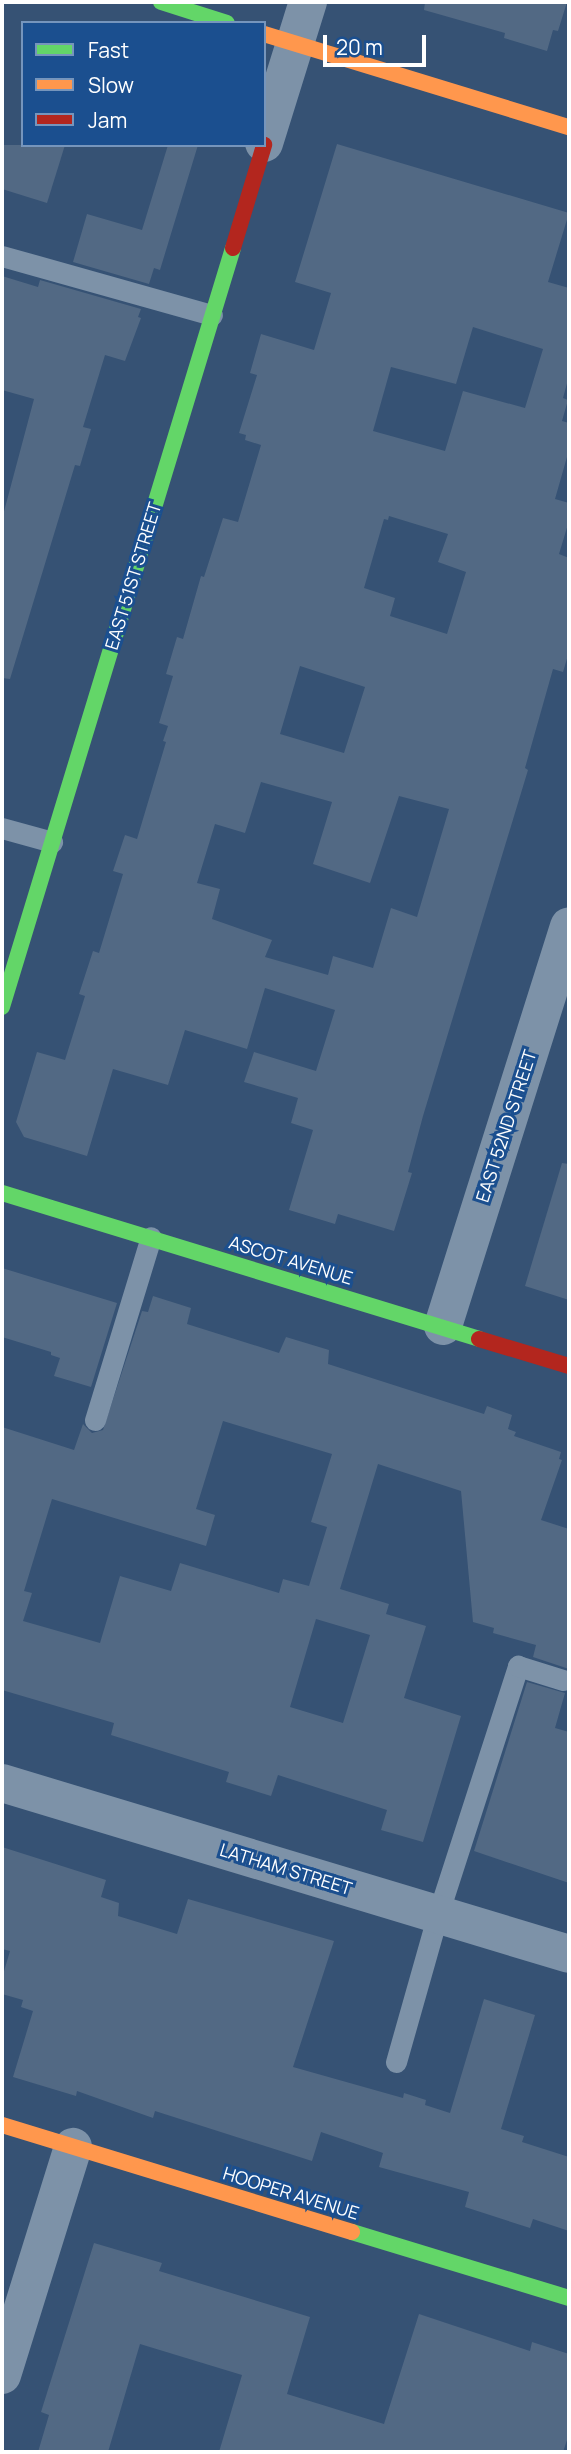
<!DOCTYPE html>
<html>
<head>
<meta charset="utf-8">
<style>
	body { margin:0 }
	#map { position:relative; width:571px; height:2454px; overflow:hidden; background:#365274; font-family:Manrope,sans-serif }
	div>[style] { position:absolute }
	.building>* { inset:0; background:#526984 }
	.lane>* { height:21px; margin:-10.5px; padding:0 10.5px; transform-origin:10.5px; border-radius:10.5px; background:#7d92a8 }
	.street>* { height:38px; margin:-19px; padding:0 19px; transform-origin:19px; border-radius:19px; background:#7d92a8 }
	.fast>* { height:16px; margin:-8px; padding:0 8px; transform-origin:8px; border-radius:8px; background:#63d668 }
	.slow>* { height:16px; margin:-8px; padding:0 8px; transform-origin:8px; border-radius:8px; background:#ff974d }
	.jam>* { height:16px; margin:-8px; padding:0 8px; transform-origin:8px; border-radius:8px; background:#b3261e }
	span { translate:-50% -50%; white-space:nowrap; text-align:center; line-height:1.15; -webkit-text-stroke:6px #1b4f8f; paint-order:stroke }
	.street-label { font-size:18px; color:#fff }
	.frame { position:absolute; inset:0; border:4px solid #fff; pointer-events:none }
	.legend { position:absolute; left:21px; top:21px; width:245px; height:126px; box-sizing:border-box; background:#1b4f8f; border:2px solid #7695bc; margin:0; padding:9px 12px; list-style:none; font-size:21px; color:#fff }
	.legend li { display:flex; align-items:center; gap:14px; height:35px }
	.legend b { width:35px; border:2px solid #7695bc }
	.scale { position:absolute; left:323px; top:35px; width:103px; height:32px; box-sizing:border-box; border:4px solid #fff; border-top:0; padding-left:9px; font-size:21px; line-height:24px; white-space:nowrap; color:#fff; -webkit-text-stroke:5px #1b4f8f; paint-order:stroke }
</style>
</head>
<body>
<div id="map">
	<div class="building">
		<i style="clip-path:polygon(425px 2px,567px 2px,558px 31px,553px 30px,547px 51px,504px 38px,505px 33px,424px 10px)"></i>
		<i style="clip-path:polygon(evenodd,337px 144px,569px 213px,548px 282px,569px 288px,569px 376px,563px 398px,568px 400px,562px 421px,569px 423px,569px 450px,555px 499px,569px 503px,569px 521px,559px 554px,569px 558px,569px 652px,563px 672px,553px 669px,525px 768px,528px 770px,423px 1116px,408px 1172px,412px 1173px,394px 1231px,338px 1214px,335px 1224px,289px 1210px,313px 1130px,291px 1123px,298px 1098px,244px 1082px,254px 1052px,316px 1071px,335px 1010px,265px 988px,247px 1049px,185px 1030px,168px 1085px,113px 1069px,87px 1156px,24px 1137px,16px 1122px,37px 1052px,65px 1060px,85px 996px,79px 994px,93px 951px,99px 953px,123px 874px,113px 871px,125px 835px,137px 839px,166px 742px,163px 741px,168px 726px,159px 723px,173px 676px,166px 674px,177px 637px,183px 639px,201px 576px,204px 577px,223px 518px,238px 522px,261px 445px,245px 440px,246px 435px,239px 433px,257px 375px,250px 373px,261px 334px,314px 350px,331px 293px,295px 282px,337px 144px,473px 327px,543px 349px,525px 408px,463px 391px,445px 451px,373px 431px,391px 367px,456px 384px,473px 327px,337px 144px,389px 516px,448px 534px,438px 562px,466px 572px,447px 634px,390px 616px,395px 598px,364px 588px,384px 519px,388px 520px,389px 516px,337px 144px,300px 666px,365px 687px,344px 753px,280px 734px,300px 666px,337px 144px,261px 782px,332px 802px,313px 864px,370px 883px,399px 796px,449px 809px,417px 917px,391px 908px,373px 968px,333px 956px,328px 975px,265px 957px,272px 940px,212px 919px,220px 889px,197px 883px,215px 824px,245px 833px,261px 782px)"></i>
		<i style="clip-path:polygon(2px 145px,65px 145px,47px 203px,2px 189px)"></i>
		<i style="clip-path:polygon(168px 145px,198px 145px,160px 270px,154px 268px,149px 284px,73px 262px,87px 214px,142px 230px)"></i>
		<i style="clip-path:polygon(2px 276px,38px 287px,40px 280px,141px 309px,138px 317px,141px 318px,125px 361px,105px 355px,83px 427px,91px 429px,80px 466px,75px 465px,10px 679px,2px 678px,2px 519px,34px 399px,2px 390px)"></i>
		<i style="clip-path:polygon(562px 1163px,569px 1164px,569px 1300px,525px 1286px)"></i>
		<i style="clip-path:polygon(2px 1268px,117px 1303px,91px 1387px,54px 1376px,60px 1358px,51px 1355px,51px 1352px,2px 1337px)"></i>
		<i style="clip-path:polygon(evenodd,153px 1296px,191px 1308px,187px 1324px,279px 1353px,286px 1337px,329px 1350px,328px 1364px,484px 1414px,487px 1406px,512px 1415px,508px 1429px,516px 1432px,514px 1436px,561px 1452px,559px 1459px,562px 1460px,541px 1520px,569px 1529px,569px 1669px,533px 1657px,536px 1645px,493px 1633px,494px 1628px,473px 1622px,461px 1491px,378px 1464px,340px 1589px,389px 1604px,386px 1614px,426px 1626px,404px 1698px,461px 1716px,423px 1842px,381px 1830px,387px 1810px,278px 1775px,271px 1796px,226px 1782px,229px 1772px,111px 1735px,114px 1723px,2px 1690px,2px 1427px,74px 1450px,83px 1424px,92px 1433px,103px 1430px,142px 1311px,148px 1312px,153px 1296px,223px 1421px,332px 1454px,311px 1522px,327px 1527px,309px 1586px,283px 1579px,279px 1593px,180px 1563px,171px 1591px,120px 1576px,100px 1643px,23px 1621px,32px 1593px,24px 1591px,52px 1499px,206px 1546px,215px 1515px,196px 1509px,223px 1421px,153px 1296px,316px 1619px,370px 1635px,343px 1723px,290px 1707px,316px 1619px)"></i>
		<i style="clip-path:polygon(527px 1682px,565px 1693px,555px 1728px,569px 1732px,569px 1883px,474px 1851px)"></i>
		<i style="clip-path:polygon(2px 1847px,106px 1880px,101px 1897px,119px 1903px,118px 1916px,177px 1934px,188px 1899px,334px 1941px,293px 2067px,403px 2098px,404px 2093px,426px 2100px,425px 2105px,450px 2113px,484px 1999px,535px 2015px,501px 2129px,524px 2136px,522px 2142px,569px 2157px,569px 2231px,533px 2219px,530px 2228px,465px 2207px,469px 2192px,379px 2167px,383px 2153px,321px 2132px,312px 2161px,155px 2111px,153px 2118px,77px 2091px,76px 2096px,13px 2077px,33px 2011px,21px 2007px,23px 2000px,2px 1994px,2px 1978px,10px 1951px,2px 1949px)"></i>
		<i style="clip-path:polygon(94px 2243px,162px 2263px,159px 2271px,310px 2317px,287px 2394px,384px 2424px,419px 2314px,530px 2351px,532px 2342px,569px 2354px,569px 2434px,563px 2452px,219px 2452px,242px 2375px,140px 2344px,108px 2452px,38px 2452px,49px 2415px,41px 2412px)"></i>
	</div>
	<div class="lane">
		<i style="left:2px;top:256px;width:218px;rotate:15.7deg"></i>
		<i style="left:2px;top:828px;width:52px;rotate:15.6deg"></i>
		<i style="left:95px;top:1420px;width:191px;rotate:-73deg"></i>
		<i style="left:396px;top:2062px;width:154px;rotate:-74.2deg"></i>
		<i style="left:438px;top:1914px;width:261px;rotate:-72.1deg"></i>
		<i style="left:518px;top:1666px;width:47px;rotate:17.3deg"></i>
	</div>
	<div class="street">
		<i style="left:264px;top:143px;width:148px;rotate:-72.7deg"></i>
		<i style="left:443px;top:1326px;width:419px;rotate:-72.5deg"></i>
		<i style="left:2px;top:1783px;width:592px;rotate:16.78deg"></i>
		<i style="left:2px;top:2375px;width:239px;rotate:-72.7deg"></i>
	</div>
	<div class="fast">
		<i style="left:161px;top:2px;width:69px;rotate:17.7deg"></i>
		<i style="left:2px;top:1007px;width:793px;rotate:-73.07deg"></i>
		<i style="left:2px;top:1193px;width:499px;rotate:17deg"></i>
		<i style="left:352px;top:2232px;width:227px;rotate:16.9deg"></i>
	</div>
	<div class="slow">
		<i style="left:264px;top:34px;width:319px;rotate:17deg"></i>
		<i style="left:2px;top:2125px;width:366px;rotate:17deg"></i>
	</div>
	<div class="jam">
		<i style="left:233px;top:248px;width:108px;rotate:-73.2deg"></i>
		<i style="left:479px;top:1339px;width:94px;rotate:16.7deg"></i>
	</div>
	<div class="street-label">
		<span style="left:133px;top:576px;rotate:-73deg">EAST 51ST STREET</span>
		<span style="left:506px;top:1126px;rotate:-72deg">EAST 52ND STREET</span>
		<span style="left:291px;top:1260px;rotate:17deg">ASCOT AVENUE</span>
		<span style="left:286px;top:1869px;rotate:17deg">LATHAM STREET</span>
		<span style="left:291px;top:2193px;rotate:17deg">HOOPER AVENUE</span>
	</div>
	<div class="frame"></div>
	<ul class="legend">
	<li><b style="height:9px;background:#63d668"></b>Fast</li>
	<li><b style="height:9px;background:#ff974d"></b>Slow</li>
	<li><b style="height:9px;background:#b3261e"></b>Jam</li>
	</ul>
	<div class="scale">20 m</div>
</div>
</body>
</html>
